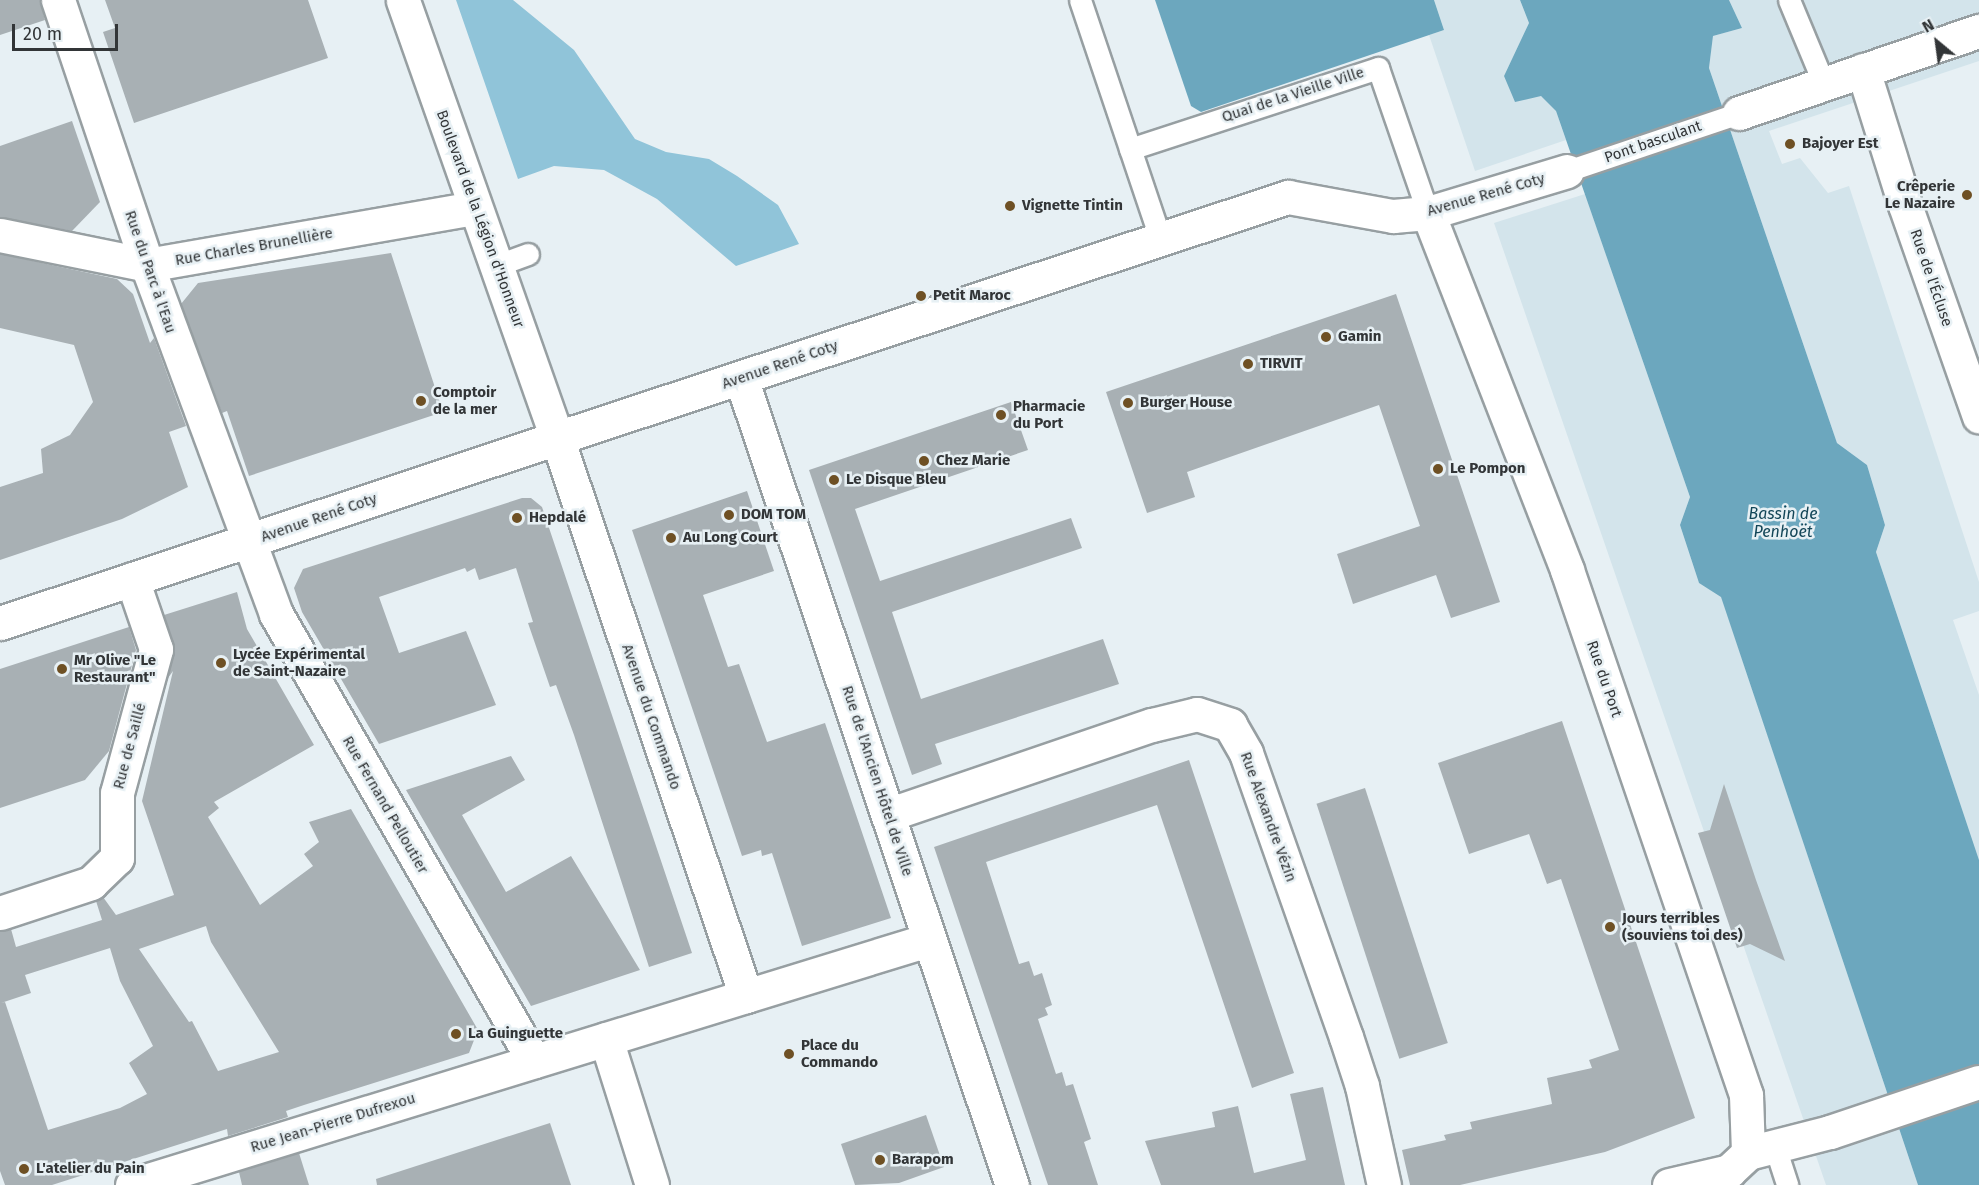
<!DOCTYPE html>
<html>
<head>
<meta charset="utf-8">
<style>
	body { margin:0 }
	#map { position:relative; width:1979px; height:1185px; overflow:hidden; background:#e7f0f4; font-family:"Fira Sans",sans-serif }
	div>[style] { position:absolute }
	.built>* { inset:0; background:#d3e4eb }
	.green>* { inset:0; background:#90c4d9 }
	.water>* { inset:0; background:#6ca7be }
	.building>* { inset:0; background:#a8b0b4; transform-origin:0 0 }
	.roads { filter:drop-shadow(2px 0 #979fa2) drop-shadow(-2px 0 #979fa2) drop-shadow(0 2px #979fa2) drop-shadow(0 -2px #979fa2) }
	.service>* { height:21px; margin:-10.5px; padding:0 10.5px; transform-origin:10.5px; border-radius:10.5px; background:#fff }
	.minor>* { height:33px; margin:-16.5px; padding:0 16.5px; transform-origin:16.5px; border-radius:16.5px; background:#fff }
	.secondary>* { height:33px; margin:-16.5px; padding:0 16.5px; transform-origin:16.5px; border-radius:16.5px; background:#fff }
	.dots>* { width:16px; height:16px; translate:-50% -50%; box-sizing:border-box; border:3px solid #e7f0f4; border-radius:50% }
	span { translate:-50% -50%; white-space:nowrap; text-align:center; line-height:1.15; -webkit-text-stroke:5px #e7f0f4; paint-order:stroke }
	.street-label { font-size:15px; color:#323537 }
	.poi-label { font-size:15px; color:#323537; font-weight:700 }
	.left { translate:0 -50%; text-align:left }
	.right { translate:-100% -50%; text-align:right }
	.water-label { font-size:16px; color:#134658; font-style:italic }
	.north { position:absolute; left:1907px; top:12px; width:60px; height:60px; -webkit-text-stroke:4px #e7f0f4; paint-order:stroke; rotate:331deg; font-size:16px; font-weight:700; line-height:24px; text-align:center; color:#323537 }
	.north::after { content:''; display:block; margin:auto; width:21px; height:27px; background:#323537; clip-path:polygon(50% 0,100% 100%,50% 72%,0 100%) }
	.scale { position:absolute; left:12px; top:24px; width:106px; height:27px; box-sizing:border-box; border:3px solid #323537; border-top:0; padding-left:8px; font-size:18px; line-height:21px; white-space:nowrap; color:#323537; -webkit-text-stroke:4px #e7f0f4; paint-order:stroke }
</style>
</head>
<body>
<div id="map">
	<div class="built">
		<i style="clip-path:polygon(1434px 0,1520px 0,1529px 23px,1504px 76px,1541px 96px,1556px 111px,1566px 140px,1475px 171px,1429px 35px,1444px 30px)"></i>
		<i style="clip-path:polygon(1729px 0,1979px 0,1979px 61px,1769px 131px,1782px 164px,1800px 158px,1828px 193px,1849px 186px,1979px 582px,1979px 611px,1953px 620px,1979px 695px,1979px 860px,1876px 552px,1885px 525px,1867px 465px,1837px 443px,1709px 68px,1713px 36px,1742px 28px)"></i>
		<i style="clip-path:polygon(1585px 194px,1690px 497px,1680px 525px,1699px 583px,1721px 596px,1918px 1185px,1826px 1185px,1494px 223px)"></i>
	</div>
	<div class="green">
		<i style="clip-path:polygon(456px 0,513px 0,574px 50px,635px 139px,666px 152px,709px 159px,737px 176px,778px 205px,799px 244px,736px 266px,657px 199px,604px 170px,554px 166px,518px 179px)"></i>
	</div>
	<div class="water">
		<i style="clip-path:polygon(1155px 0,1434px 0,1444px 30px,1201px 112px,1191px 106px)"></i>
		<i style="clip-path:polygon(1520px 0,1729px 0,1742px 28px,1713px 36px,1709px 68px,1837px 443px,1867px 465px,1885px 525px,1876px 552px,1979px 860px,1979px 1185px,1918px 1185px,1721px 597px,1699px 583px,1680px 525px,1690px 497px,1556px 111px,1541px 96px,1515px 102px,1504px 76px,1529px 23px)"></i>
	</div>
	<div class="building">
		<i style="clip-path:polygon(0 0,40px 0,45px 20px,0 35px)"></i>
		<i style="clip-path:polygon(105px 0,308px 0,328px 58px,134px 123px,103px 32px,115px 28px)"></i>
		<i style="clip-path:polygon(72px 121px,100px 202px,72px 231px,0 217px,0 146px)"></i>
		<i style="clip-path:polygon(391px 253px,443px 412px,249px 476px,227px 411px,222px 413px,181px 304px,198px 283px)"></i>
		<i style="clip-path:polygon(0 254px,117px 279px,133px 294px,150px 343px,154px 338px,186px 426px,169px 432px,188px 487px,122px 519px,0 560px,0 487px,43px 473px,41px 449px,70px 435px,93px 402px,74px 345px,0 328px)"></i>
		<i style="clip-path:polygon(1396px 294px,1500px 602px,1451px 618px,1436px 575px,1353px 604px,1337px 554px,1420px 526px,1379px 405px,1187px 472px,1195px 497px,1147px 513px,1106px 392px)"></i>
		<i style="clip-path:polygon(1011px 402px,1028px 450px,855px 509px,880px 581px,1071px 518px,1082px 548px,892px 612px,921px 699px,1103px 639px,1119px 684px,935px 744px,942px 764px,912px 775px,809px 470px)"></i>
		<i style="clip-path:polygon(747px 491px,774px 571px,703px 595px,728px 667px,739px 664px,767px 742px,825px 723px,891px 918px,802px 946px,772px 853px,762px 856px,761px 850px,742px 856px,632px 530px)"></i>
		<i style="clip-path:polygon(522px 498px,531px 498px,542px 507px,692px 953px,649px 967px,574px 735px,556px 685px,550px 687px,528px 623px,533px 622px,516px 568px,479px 580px,475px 568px,467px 572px,465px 568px,379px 597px,399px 653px,466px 631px,496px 705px,379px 744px,302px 612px,294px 588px,303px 569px)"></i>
		<i style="clip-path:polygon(evenodd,237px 592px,247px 629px,314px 745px,214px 802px,219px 808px,208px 817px,260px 905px,313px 866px,304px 854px,319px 842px,309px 822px,351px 809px,478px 1030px,469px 1053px,304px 1105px,286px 1111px,288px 1117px,228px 1136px,227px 1129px,52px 1185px,5px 1185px,0 1171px,0 931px,11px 929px,16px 947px,102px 920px,96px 901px,103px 897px,116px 915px,174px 895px,142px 801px,173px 671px,168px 678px,174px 644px,164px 615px,237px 592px,206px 926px,211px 942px,279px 1052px,218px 1071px,192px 1021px,189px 1022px,139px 949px,206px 926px,237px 592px,110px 948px,120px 981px,153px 1046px,129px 1063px,147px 1094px,120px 1108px,48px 1130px,5px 1002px,1px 1003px,31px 993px,25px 975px,110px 948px)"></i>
		<i style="clip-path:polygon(129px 627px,136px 650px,109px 751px,85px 780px,0 808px,0 669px)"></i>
		<i style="clip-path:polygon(1562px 721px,1695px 1118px,1605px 1152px,1460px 1185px,1410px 1185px,1402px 1150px,1446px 1140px,1444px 1135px,1472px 1129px,1470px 1122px,1552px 1104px,1547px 1078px,1592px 1068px,1589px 1060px,1619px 1050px,1561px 879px,1547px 884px,1529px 834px,1469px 854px,1438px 763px)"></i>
		<i style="clip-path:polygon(511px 756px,525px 780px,462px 815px,506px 892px,571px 856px,640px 970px,531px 1006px,406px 790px)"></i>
		<i style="clip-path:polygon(1189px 760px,1294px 1073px,1252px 1088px,1157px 805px,986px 862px,1019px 964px,1029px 961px,1034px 976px,1042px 973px,1052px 1005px,1045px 1008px,1048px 1015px,1038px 1019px,1056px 1074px,1062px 1072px,1066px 1086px,1073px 1084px,1091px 1139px,1084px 1142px,1098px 1185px,1048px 1185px,934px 847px)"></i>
		<i style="clip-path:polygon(1724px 784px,1756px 880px,1785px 961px,1750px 944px,1737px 948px,1698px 833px,1710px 830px)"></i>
		<i style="left:1365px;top:788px;width:268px;height:51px;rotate:72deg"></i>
		<i style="clip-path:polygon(1323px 1087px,1345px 1185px,1161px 1185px,1145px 1141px,1215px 1127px,1212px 1112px,1238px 1106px,1254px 1173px,1306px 1160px,1290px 1094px)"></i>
		<i style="clip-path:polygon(926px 1115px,944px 1167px,899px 1183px,855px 1185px,841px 1144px)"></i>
		<i style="clip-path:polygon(550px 1123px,571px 1185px,377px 1185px,376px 1179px)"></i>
		<i style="clip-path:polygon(299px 1153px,309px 1185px,242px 1185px,239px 1172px)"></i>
	</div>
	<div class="roads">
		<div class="service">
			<i style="left:1080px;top:0;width:251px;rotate:71.4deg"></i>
			<i style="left:1789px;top:0;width:91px;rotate:67.4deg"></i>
			<i style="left:1130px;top:149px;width:261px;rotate:-18.1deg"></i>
			<i style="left:1378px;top:68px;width:153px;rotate:71deg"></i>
			<i style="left:1567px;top:171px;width:182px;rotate:-18.6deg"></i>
			<i style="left:495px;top:266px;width:35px;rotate:-20deg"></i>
			<i style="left:1775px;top:1147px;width:40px;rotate:72deg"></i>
		</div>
		<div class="minor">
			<i style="left:58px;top:0;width:280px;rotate:71.4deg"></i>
			<i style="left:147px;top:265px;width:372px;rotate:69.7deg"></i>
			<i style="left:276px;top:614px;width:516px;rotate:60.01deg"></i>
			<i style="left:1863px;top:70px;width:141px;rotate:72.7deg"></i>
			<i style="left:1905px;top:205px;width:224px;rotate:70.7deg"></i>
			<i style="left:1739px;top:113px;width:254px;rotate:-18.9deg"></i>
			<i style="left:1428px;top:213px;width:383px;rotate:68.7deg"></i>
			<i style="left:1567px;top:570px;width:555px;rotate:71.17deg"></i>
			<i style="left:1746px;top:1095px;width:58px;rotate:88deg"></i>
			<i style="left:0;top:235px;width:150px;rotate:11.5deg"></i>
			<i style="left:147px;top:265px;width:332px;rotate:-9.9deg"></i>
			<i style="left:741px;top:378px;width:851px;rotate:71.44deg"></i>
			<i style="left:890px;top:814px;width:277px;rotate:-18.8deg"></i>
			<i style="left:1152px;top:725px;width:46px;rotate:-13.7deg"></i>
			<i style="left:1197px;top:714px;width:35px;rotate:18deg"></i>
			<i style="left:1230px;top:725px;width:32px;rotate:60deg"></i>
			<i style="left:1246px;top:753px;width:301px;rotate:70.6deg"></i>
			<i style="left:1346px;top:1037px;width:52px;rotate:71.9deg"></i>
			<i style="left:1362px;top:1086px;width:101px;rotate:77.5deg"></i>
			<i style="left:0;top:913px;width:96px;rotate:-18.2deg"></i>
			<i style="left:91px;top:883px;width:36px;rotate:-44deg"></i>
			<i style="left:117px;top:858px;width:65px;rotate:-90deg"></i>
			<i style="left:117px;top:793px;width:149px;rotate:-74.8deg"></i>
			<i style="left:156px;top:649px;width:74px;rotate:-108.9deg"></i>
			<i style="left:746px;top:996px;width:589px;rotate:-108.71deg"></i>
			<i style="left:557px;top:438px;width:770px;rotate:-18.25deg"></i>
			<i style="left:1288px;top:197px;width:107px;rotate:10.3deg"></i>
			<i style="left:1393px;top:216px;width:35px;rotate:-5deg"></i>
			<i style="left:1428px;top:213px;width:145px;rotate:-16.8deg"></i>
			<i style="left:606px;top:1039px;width:153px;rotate:72.5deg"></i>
			<i style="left:132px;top:1185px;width:833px;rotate:-17.11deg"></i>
			<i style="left:1669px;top:1185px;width:62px;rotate:-13.1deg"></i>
			<i style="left:1729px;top:1171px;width:26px;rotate:-43deg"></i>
			<i style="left:1748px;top:1153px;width:85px;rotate:-14.4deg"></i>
			<i style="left:1830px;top:1132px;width:157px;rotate:-18.6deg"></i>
		</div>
		<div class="secondary">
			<i style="left:0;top:623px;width:587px;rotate:-18.37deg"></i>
			<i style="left:557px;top:438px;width:464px;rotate:-109.4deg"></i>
		</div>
	</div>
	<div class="dots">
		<i style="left:1790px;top:144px;background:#6e5024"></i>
		<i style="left:1967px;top:195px;background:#6e5024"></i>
		<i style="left:1010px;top:206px;background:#6e5024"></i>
		<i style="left:921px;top:296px;background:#6e5024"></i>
		<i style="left:1326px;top:337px;background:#6e5024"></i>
		<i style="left:1248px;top:364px;background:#6e5024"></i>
		<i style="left:421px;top:401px;background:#6e5024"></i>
		<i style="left:1128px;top:403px;background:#6e5024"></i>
		<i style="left:1001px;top:415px;background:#6e5024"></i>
		<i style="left:924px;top:461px;background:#6e5024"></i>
		<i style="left:1438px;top:469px;background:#6e5024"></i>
		<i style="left:834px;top:480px;background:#6e5024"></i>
		<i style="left:729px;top:515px;background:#6e5024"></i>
		<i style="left:517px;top:518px;background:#6e5024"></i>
		<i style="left:671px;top:538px;background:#6e5024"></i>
		<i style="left:221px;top:663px;background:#6e5024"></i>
		<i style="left:62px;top:669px;background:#6e5024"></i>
		<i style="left:1610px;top:927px;background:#6e5024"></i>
		<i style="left:456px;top:1034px;background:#6e5024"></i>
		<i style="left:789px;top:1054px;background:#6e5024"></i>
		<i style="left:880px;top:1160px;background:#6e5024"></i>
		<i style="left:24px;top:1169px;background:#6e5024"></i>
	</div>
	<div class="street-label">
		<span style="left:1293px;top:95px;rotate:-18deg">Quai de la Vieille Ville</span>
		<span style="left:1653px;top:142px;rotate:-19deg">Pont basculant</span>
		<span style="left:1486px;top:195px;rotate:-16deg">Avenue René Coty</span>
		<span style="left:480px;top:219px;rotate:70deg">Boulevard de la Légion d'Honneur</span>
		<span style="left:254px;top:247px;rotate:-10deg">Rue Charles Brunellière</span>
		<span style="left:150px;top:272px;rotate:71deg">Rue du Parc à l'Eau</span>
		<span style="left:1931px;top:278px;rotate:71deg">Rue de l'Écluse</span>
		<span style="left:780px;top:365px;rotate:-19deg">Avenue René Coty</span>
		<span style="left:319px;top:518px;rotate:-19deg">Avenue René Coty</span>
		<span style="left:1604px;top:679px;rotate:71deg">Rue du Port</span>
		<span style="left:651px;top:717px;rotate:71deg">Avenue du Commando</span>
		<span style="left:130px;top:746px;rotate:-75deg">Rue de Saillé</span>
		<span style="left:877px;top:781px;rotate:72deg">Rue de l'Ancien Hôtel de Ville</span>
		<span style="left:385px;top:805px;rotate:60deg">Rue Fernand Pelloutier</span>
		<span style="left:1268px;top:817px;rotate:70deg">Rue Alexandre Vézin</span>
		<span style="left:333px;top:1123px;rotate:-17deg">Rue Jean-Pierre Dufrexou</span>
	</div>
	<div class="poi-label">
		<span class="left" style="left:1802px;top:144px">Bajoyer Est</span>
		<span class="right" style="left:1955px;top:195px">Crêperie<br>Le Nazaire</span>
		<span class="left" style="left:1022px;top:206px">Vignette Tintin</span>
		<span class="left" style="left:933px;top:296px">Petit Maroc</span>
		<span class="left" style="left:1338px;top:337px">Gamin</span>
		<span class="left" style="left:1260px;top:364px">TIRVIT</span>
		<span class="left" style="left:433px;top:401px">Comptoir<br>de la mer</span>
		<span class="left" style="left:1140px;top:403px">Burger House</span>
		<span class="left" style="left:1013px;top:415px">Pharmacie<br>du Port</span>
		<span class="left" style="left:936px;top:461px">Chez Marie</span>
		<span class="left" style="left:1450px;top:469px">Le Pompon</span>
		<span class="left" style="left:846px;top:480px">Le Disque Bleu</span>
		<span class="left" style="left:741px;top:515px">DOM TOM</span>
		<span class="left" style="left:529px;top:518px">Hepdalé</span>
		<span class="left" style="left:683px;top:538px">Au Long Court</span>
		<span class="left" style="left:233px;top:663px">Lycée Expérimental<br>de Saint-Nazaire</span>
		<span class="left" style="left:74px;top:669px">Mr Olive "Le<br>Restaurant"</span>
		<span class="left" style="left:1622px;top:927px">Jours terribles<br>(souviens toi des)</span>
		<span class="left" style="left:468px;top:1034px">La Guinguette</span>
		<span class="left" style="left:801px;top:1054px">Place du<br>Commando</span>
		<span class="left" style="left:892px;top:1160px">Barapom</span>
		<span class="left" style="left:36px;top:1169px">L'atelier du Pain</span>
	</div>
	<div class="water-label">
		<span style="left:1783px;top:523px">Bassin de<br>Penhoët</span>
	</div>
	<div class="north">N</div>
	<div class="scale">20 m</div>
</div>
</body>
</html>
